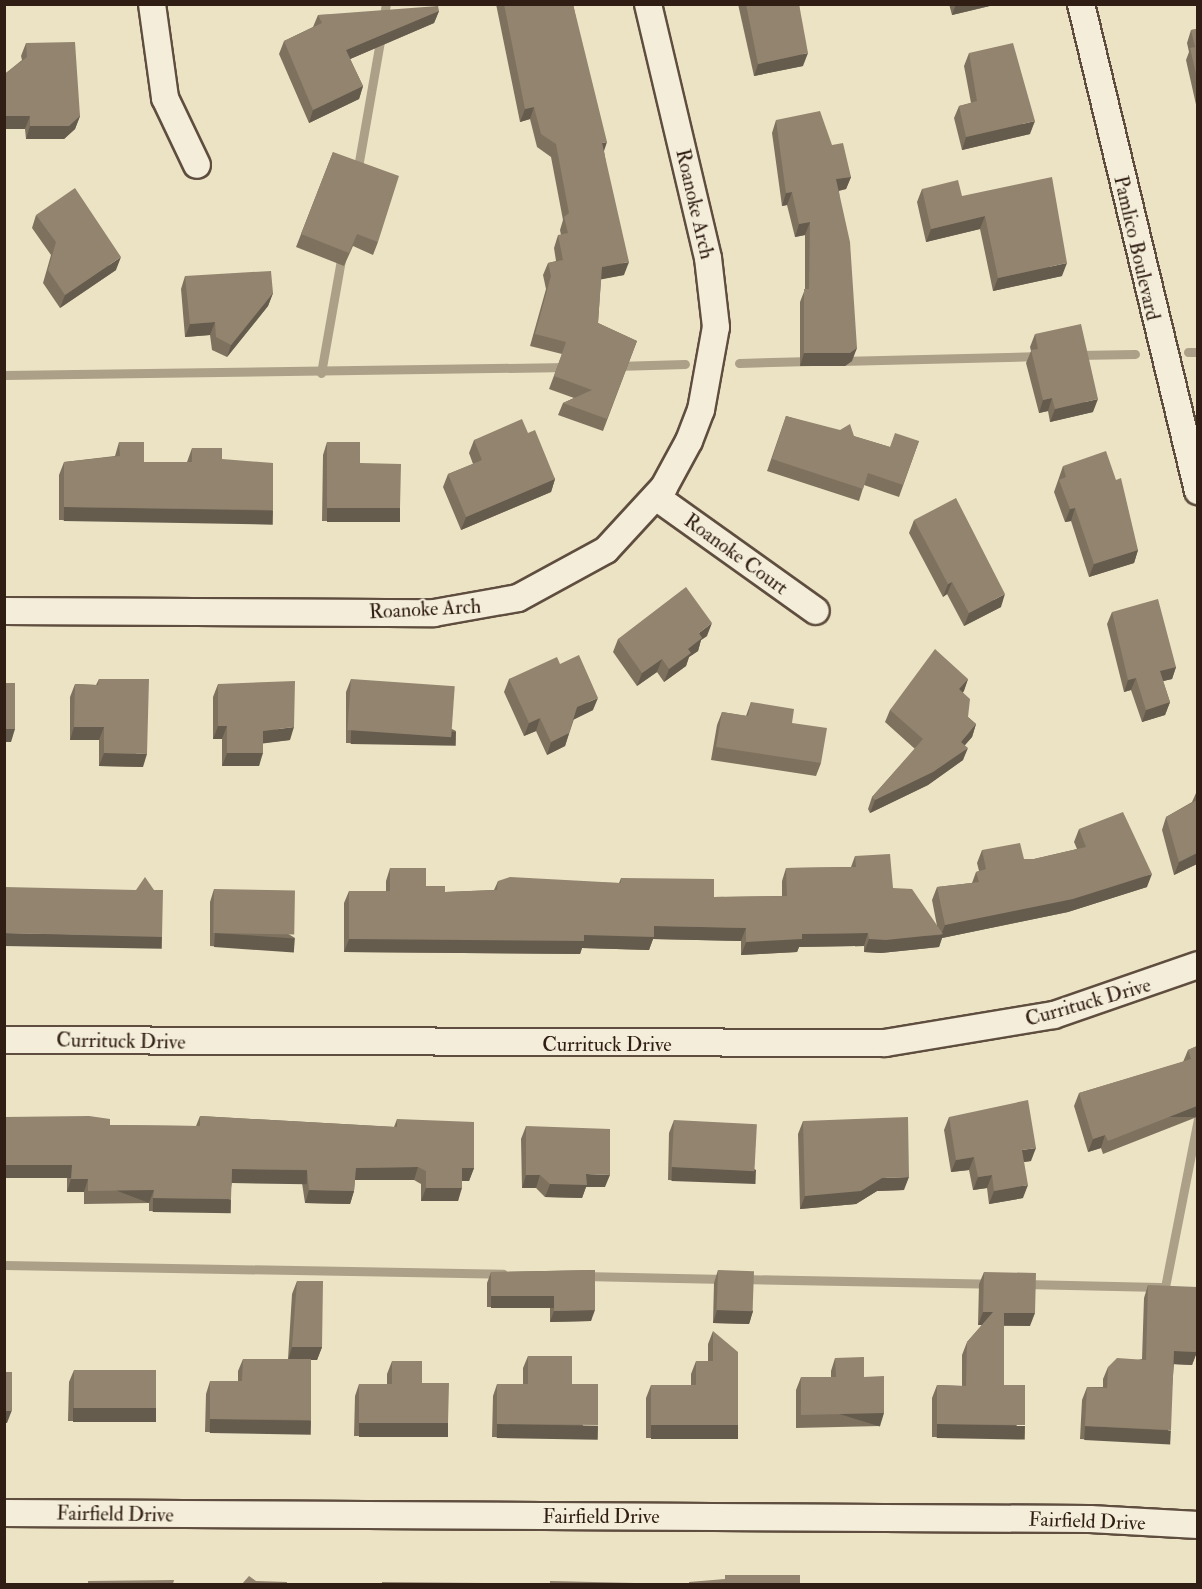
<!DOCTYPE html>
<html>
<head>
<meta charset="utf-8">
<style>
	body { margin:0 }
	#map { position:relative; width:1202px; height:1589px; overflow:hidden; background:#ece3c4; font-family:"IM FELL Double Pica",serif }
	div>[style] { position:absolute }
	.stream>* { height:9px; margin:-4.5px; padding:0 4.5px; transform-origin:4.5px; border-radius:4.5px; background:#aca088 }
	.roads { filter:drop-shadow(2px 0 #5f4e3f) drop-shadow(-2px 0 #5f4e3f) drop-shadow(0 2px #5f4e3f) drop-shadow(0 -2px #5f4e3f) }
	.minor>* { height:26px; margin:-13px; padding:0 13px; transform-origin:13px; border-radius:13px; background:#f3edd9 }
	.wall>* { inset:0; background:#7e725f }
	.shaded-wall>* { inset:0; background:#665c4e; transform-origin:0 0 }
	.building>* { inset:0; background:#92846f; transform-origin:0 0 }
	span { translate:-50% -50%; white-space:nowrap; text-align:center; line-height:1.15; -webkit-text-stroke:4.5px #f3edd9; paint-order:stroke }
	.street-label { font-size:20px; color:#301d13 }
	.frame { position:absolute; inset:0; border:6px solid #301d13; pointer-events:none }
</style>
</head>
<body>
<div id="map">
	<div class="stream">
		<i style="left:383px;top:22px;width:18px;rotate:-81deg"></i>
		<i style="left:357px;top:173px;width:140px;rotate:-80.1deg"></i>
		<i style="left:1188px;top:352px;width:10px"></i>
		<i style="left:1077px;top:355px;width:58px;rotate:-1deg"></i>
		<i style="left:840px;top:361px;width:200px;rotate:-1.4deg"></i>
		<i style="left:739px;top:363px;width:73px;rotate:-1.6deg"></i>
		<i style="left:616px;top:366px;width:69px;rotate:-1.7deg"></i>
		<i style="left:321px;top:373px;width:121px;rotate:-80deg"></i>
		<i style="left:4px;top:375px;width:565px;rotate:-0.81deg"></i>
		<i style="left:4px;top:1265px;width:499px;rotate:1deg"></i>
		<i style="left:583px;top:1276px;width:142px;rotate:1.2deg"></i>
		<i style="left:742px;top:1279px;width:250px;rotate:1.1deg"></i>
		<i style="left:1024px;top:1284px;width:136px;rotate:1.3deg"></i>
		<i style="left:1165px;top:1287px;width:171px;rotate:-78.9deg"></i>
	</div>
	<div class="roads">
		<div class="minor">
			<i style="left:152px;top:4px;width:95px;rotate:82.1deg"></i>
			<i style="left:165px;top:98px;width:74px;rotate:64.5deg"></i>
			<i style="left:1081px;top:4px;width:501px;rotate:76.49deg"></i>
			<i style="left:656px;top:497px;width:196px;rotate:35.5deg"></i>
			<i style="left:4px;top:611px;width:430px;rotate:0.3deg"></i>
			<i style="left:434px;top:613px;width:85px;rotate:-10.1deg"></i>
			<i style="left:518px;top:598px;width:100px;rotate:-28.6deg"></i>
			<i style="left:606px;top:550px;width:86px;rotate:-47.4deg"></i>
			<i style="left:664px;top:487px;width:52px;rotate:-61.5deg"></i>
			<i style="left:689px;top:441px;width:33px;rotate:-69deg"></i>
			<i style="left:701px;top:410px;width:84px;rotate:-79.8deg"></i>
			<i style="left:716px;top:327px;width:69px;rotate:-96.6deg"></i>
			<i style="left:708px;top:258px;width:261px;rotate:-103.3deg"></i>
			<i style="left:4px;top:1040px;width:881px;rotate:0.2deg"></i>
			<i style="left:885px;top:1043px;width:171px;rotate:-9.4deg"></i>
			<i style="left:1054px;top:1015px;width:152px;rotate:-19.1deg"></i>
			<i style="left:4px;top:1513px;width:1086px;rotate:0.32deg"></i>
			<i style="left:1090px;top:1519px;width:108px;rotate:3.2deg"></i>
		</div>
	</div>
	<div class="wall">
		<i style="clip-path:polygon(496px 4px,573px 4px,604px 151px,624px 275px,601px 279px,598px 323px,637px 341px,603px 431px,558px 415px,563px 403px,574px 398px,549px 389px,562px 354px,530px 346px,546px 289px,543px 275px,548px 263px,556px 261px,554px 248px,558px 235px,561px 235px,560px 230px,563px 220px,551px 157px,537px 147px,530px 119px,520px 122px)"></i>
		<i style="clip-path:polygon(738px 4px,799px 4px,803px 66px,754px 76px)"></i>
		<i style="clip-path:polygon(949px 4px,998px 4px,952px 15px)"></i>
		<i style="clip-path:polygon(439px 11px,434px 23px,350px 59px,363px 86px,359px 99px,309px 123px,279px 54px,284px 41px,313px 27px,318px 15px)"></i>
		<i style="clip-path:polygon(1197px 29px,1197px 109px,1186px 60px,1189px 52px,1187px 43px,1191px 30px)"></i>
		<i style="clip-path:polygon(26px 43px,80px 116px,75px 129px,64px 139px,26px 139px,25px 129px,4px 129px,4px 75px,6px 73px,22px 60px,21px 56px)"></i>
		<i style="clip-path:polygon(969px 53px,1030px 134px,962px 150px,954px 118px,959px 106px,971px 103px,964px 66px)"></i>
		<i style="clip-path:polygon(776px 120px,832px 145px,851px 177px,846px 189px,839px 191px,852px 361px,845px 366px,800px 366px,800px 302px,805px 289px,805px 235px,795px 237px,787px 205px,782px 206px,772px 133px)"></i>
		<i style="clip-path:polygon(333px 152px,378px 242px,373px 255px,353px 246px,344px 266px,296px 247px)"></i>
		<i style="clip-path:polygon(922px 189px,962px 196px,1062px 276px,993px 291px,980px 229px,926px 242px,917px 202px)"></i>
		<i style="clip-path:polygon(36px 215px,116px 270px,60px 308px,43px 283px,51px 255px,32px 228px)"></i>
		<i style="clip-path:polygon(185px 276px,273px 293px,268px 306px,227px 357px,212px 350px,210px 335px,185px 337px,181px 289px)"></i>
		<i style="clip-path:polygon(1035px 334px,1093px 412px,1050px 422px,1048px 411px,1039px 413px,1026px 363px,1031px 351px,1030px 347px)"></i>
		<i style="clip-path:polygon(786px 416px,890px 447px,919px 441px,899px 497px,864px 485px,859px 501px,767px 471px)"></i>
		<i style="clip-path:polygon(528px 433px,555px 479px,551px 492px,461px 530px,443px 487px,448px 474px,473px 464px,469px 453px,474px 440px)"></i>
		<i style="clip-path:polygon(119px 442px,144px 462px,187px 462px,192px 448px,222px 459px,273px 510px,268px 523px,59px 520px,59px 475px,64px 462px,115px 456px)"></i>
		<i style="clip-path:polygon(327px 442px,360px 463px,396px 521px,322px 521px,323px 455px)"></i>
		<i style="clip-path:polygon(1063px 466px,1138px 550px,1134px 563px,1089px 577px,1071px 521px,1065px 522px,1054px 492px)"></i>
		<i style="clip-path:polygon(914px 520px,1001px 607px,964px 626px,947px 594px,943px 597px,909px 533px)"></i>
		<i style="clip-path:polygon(1112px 612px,1176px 667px,1172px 679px,1163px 681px,1170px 702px,1165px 715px,1142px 722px,1131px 690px,1124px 692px,1107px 624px)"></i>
		<i style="clip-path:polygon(707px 636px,701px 640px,698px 651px,689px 657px,686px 666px,664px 682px,657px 672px,637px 686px,613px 652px,618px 639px)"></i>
		<i style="clip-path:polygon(560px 664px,593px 710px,574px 719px,565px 746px,547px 755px,536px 731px,524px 736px,504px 692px,509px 679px)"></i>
		<i style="clip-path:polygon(99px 679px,143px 767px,99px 766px,99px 740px,70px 740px,70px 697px,75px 684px,96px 685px)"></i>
		<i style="clip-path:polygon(351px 679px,456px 731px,451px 744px,346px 743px,346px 692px)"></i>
		<i style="clip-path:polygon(968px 679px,963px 692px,968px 717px,976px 724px,972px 737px,965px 745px,963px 760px,928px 785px,870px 813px,868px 809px,872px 797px,915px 749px,885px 722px,890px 710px)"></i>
		<i style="clip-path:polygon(218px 684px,290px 740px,263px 743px,259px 766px,222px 766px,222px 739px,213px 739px,213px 697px)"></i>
		<i style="clip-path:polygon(751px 702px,821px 763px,816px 776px,711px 760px,717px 725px,722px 712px,746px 716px)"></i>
		<i style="clip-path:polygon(1196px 793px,1197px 793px,1197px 864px,1174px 875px,1162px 830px,1166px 817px,1192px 802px)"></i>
		<i style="clip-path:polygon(1079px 829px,1147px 887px,1068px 912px,942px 938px,939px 947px,881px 953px,864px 952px,864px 946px,799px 947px,797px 952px,741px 955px,741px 941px,653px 939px,649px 950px,582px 948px,580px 954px,344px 952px,344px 903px,349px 891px,386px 891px,386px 881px,390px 868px,426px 886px,445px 892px,494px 890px,498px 881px,619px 883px,621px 878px,714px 897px,782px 896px,782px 881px,786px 868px,851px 867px,855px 856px,937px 926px,932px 900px,937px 887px,972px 883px,976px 872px,979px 871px,977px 863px,982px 850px,1024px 859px,1034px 859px,1077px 849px,1074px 842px)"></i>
		<i style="clip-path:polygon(214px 889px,295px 938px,290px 951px,210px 946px,210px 902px)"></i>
		<i style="clip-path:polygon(1197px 1046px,1197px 1117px,1103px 1154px,1101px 1148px,1088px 1152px,1074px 1106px,1079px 1093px,1183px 1062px,1188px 1050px)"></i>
		<i style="clip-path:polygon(200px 1116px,394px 1127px,397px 1119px,474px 1168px,469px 1181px,462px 1181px,458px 1201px,421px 1201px,421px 1184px,414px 1180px,355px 1180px,354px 1191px,350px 1204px,305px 1203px,302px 1183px,232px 1182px,227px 1212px,149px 1211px,149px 1203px,84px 1204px,84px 1192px,67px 1192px,67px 1178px,4px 1178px,110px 1125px,196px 1126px)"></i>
		<i style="clip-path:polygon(949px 1117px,1031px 1161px,1024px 1162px,1023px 1198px,989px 1204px,987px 1188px,973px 1190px,969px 1170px,951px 1172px,944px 1130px)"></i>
		<i style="clip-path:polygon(674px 1120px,756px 1170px,751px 1183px,668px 1180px,669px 1133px)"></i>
		<i style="clip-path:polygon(803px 1121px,904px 1190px,877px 1191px,856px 1204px,800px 1209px,798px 1134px)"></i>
		<i style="clip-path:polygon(526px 1126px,605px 1187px,586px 1187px,582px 1198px,545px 1197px,536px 1188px,522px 1188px,521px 1139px)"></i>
		<i style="clip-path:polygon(595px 1270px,591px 1321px,550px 1322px,550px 1307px,487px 1307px,487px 1283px,491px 1272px)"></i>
		<i style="clip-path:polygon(718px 1270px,753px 1311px,749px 1324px,713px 1323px,714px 1283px)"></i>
		<i style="clip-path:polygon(984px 1272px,1030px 1326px,1004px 1326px,1004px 1385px,1020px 1438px,932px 1437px,932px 1398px,937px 1385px,962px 1386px,962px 1355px,967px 1342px,982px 1325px,978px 1325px,979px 1284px)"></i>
		<i style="clip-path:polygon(297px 1281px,322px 1347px,317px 1360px,311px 1360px,311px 1420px,306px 1433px,205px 1432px,206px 1394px,210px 1381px,238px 1381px,238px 1371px,243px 1359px,288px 1359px,292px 1294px)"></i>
		<i style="clip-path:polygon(1148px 1285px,1197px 1352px,1192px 1365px,1174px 1364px,1167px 1443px,1080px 1439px,1082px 1400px,1087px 1387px,1103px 1387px,1103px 1379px,1108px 1367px,1142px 1359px,1144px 1298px)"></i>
		<i style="clip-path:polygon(713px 1331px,738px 1425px,734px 1438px,646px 1438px,646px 1398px,651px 1385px,691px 1385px,691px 1374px,696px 1361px,708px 1361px,708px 1344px)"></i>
		<i style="clip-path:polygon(528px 1356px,593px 1438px,492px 1437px,493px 1396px,497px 1384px,523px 1384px,523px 1368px)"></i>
		<i style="clip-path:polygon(835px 1358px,864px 1377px,880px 1426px,796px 1428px,796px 1390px,801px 1377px,831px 1377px,831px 1371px)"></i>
		<i style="clip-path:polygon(392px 1361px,422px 1383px,448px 1423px,444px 1436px,354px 1436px,355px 1396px,359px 1384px,387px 1384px,387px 1374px)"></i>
		<i style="clip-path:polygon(74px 1370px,156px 1408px,151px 1421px,68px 1421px,69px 1382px)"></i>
	</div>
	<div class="shaded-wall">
		<i style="clip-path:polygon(956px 4px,998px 4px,952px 15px)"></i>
		<i style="clip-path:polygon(439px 11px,434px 23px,341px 63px,346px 50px)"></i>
		<i style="clip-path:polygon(808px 53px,803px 66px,754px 76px,758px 64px)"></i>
		<i style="clip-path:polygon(363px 86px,359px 99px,309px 123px,313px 110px)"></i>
		<i style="clip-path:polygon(534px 107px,530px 119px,520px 122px,525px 109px)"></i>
		<i style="clip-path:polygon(6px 116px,30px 116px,25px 129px,4px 129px,4px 121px)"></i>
		<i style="clip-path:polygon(80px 116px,75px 129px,64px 139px,26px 139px,30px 126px)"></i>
		<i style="clip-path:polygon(1035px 121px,1030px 134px,962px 150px,966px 137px)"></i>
		<i style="clip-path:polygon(607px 142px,603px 154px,602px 143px)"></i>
		<i style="clip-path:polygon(851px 177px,846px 189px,831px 192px,836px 179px)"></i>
		<i style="clip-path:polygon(792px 192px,787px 205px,782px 206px,786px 193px)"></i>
		<i style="clip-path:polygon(985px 216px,980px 229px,926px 242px,931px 229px)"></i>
		<i style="clip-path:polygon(810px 222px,805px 235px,795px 237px,799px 224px)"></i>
		<i style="clip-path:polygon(121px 257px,116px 270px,60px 308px,65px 295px)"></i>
		<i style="clip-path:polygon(629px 262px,624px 275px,598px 280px,602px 267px)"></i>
		<i style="clip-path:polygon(1067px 263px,1062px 276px,993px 291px,998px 278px)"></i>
		<i style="clip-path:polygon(273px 293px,268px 306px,227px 357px,231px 345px)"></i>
		<i style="clip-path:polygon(215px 322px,210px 335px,185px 337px,190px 324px)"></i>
		<i style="clip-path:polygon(857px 348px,852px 361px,845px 366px,800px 366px,804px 353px)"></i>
		<i style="clip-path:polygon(1052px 398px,1048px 411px,1039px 413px,1043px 400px)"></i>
		<i style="clip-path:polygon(1098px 399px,1093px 412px,1050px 422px,1055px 409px)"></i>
		<i style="clip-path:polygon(555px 479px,551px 492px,461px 530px,466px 517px)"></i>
		<i style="left:64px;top:507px;width:209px;height:14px;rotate:1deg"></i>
		<i style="left:327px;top:508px;width:73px;height:14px"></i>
		<i style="clip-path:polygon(1075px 508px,1071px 521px,1065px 522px,1070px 509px)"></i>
		<i style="clip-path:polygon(1138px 550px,1134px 563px,1089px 577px,1094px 564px)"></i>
		<i style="clip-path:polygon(952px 582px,947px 594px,943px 597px,948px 584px)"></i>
		<i style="clip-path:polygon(1005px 594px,1001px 607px,964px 626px,969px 613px)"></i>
		<i style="clip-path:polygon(712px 623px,707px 636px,701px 640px,698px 651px,689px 657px,686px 666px,664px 682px,669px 669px,688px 649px,699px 633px)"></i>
		<i style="clip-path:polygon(662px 659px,657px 672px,637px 686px,642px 673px)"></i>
		<i style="clip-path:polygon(1176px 667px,1172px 679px,1155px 683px,1160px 671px)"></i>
		<i style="clip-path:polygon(1136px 678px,1131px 690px,1124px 692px,1128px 680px)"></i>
		<i style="clip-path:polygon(968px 679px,964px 691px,955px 702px,959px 689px)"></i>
		<i style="clip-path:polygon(598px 698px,593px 710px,573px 720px,577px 707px)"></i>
		<i style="clip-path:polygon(1170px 702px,1165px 715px,1142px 722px,1146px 710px)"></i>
		<i style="clip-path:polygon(540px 718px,536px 731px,524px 736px,529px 723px)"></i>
		<i style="clip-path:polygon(976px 724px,972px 737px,957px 754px,961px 742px)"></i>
		<i style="clip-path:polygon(218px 726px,227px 726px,222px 739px,213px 739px)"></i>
		<i style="clip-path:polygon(74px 727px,104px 727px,99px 740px,70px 740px)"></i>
		<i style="clip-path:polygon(294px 727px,290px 740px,259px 744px,263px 731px)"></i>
		<i style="clip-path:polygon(4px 729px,15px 729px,11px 742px,4px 742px)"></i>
		<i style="left:351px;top:730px;width:105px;height:14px;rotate:1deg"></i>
		<i style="clip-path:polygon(569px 733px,565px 746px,547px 755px,551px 742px)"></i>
		<i style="clip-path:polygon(968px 748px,963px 760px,928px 785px,870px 813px,875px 800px)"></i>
		<i style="clip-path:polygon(104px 753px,147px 754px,143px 767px,99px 766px)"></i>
		<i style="clip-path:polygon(227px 753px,263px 753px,259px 766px,222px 766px)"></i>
		<i style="clip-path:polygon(1197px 853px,1197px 864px,1174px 875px,1179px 862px)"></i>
		<i style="clip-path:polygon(1152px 874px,1147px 887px,1068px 912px,942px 938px,939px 947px,881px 953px,864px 952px,869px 939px,941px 935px,945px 925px)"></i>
		<i style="clip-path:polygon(654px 926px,746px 928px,741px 941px,653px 939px,649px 950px,582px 948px,580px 954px,344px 952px,349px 939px,584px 935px)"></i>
		<i style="left:4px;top:933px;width:158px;height:13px;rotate:1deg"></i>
		<i style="left:215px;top:933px;width:80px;height:14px;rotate:4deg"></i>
		<i style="clip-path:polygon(868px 933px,864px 946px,799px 947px,797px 952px,741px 955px,746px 942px,802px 934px)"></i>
		<i style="left:1197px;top:1106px;width:11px;height:96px;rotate:90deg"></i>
		<i style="clip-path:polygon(1105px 1135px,1101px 1148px,1088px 1152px,1093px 1139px)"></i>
		<i style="clip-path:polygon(1036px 1148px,1031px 1161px,1017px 1163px,1022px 1150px)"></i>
		<i style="clip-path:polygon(974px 1157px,969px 1170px,951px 1172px,956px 1160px)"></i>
		<i style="left:4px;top:1165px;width:68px;height:13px"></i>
		<i style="clip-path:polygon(418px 1167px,414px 1180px,351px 1180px,356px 1168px)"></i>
		<i style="left:672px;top:1167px;width:84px;height:14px;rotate:2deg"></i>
		<i style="clip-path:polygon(462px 1168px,474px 1168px,469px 1181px,457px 1181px)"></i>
		<i style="left:232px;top:1169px;width:75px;height:14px;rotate:1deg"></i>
		<i style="clip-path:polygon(586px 1174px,610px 1175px,605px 1187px,586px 1187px,582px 1198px,545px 1197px,550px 1184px)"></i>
		<i style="clip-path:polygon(526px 1175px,540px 1175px,536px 1188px,522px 1188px)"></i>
		<i style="clip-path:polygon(992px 1175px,987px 1188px,973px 1190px,978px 1177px)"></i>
		<i style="clip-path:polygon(909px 1177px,904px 1190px,877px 1191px,856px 1204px,800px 1209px,805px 1196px,882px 1178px)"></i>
		<i style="clip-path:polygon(71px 1179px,88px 1179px,84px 1192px,67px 1192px)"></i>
		<i style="clip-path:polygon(1028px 1185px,1023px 1198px,989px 1204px,994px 1191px)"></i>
		<i style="clip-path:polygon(426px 1188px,462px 1188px,458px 1201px,421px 1201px)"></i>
		<i style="left:154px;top:1190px;width:14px;height:66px;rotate:111deg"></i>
		<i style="clip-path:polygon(309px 1190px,354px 1191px,350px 1204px,305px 1203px)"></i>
		<i style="left:153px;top:1198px;width:78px;height:14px;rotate:1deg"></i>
		<i style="left:491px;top:1296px;width:63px;height:12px"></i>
		<i style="clip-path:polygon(595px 1310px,591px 1321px,550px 1322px,554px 1311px)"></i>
		<i style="clip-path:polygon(717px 1310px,753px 1311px,749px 1324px,713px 1323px)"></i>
		<i style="clip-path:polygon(983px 1312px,993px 1312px,988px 1325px,978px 1325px)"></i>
		<i style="clip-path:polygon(1004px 1313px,1035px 1313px,1030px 1326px,1000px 1325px)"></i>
		<i style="clip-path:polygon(292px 1347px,322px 1347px,317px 1360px,288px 1360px)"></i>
		<i style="clip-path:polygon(1174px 1351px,1197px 1352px,1192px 1365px,1170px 1364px)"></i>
		<i style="left:73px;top:1408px;width:83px;height:14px"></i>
		<i style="clip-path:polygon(12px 1410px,7px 1423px,4px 1423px,4px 1411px)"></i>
		<i style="left:884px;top:1413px;width:14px;height:83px;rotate:107deg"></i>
		<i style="left:210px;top:1419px;width:101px;height:14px;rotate:1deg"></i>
		<i style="left:359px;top:1423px;width:89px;height:14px"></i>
		<i style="left:497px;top:1424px;width:101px;height:14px;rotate:1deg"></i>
		<i style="left:937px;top:1424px;width:88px;height:14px;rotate:1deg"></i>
		<i style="left:651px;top:1425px;width:87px;height:14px"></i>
		<i style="left:1085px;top:1426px;width:86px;height:14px;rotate:3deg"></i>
	</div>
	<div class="building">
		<i style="clip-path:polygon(504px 4px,573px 4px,607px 142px,602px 143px,629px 262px,602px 267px,598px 323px,637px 341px,607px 419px,563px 403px,592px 390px,554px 376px,566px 342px,535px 334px,551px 276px,548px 263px,563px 260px,558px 235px,568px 233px,564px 217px,569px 213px,556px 144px,541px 134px,534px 107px,525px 109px)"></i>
		<i style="clip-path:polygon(746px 4px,799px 4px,808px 53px,758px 64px)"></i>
		<i style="clip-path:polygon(438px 6px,439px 11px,346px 50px,363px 86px,313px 110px,284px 41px,322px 23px,318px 15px)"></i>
		<i style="clip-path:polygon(1197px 29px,1197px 78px,1190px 48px,1195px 47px,1191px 30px)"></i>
		<i style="clip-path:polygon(75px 42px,80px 116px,69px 126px,30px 126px,30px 116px,6px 116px,6px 73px,27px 57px,26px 43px)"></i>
		<i style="clip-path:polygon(1013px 43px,1035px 121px,966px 137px,959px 106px,977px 101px,969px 53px)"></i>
		<i style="clip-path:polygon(820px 111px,832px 145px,843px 143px,851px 177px,836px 179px,850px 242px,857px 348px,850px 353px,804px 353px,804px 289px,809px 289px,810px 222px,799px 224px,792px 192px,786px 193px,776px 120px)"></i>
		<i style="clip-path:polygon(333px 152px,399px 176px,378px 242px,357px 234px,349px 253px,301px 234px)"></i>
		<i style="clip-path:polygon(1052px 177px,1067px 263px,998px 278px,985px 216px,931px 229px,922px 189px,958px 180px,962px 196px)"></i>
		<i style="clip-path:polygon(75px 188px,121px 257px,65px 295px,48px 270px,56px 242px,36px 215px)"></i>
		<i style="clip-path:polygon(271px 271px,273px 293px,231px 345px,216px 337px,215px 322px,190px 324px,185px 276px)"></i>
		<i style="clip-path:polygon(1081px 324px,1098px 399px,1055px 409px,1052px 398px,1043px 400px,1031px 350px,1038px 349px,1035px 334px)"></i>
		<i style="clip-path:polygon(786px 416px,840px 430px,850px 424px,854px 436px,890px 447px,895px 433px,919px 441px,903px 485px,868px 473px,863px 489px,772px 459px)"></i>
		<i style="clip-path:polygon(522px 419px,528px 433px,535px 430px,555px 479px,466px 517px,448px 474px,482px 460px,474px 440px)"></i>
		<i style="clip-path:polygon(119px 442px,144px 442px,144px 462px,192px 462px,192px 448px,222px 448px,222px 459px,273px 463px,273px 510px,64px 507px,64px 462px,120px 456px)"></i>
		<i style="clip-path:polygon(327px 442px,360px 442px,360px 463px,401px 464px,400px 508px,327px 508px)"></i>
		<i style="clip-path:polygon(1106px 451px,1116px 480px,1121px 478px,1138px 550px,1094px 564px,1075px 508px,1070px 509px,1059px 480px,1066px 477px,1063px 466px)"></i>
		<i style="clip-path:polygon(956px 498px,1005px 594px,969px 613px,952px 582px,948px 584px,914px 520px)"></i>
		<i style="clip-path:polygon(686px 587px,712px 623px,699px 633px,702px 638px,688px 649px,691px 653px,669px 669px,662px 659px,642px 673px,618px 639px)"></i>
		<i style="clip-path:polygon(1158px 599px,1176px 667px,1160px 671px,1170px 702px,1146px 710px,1136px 678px,1128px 680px,1112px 612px)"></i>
		<i style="clip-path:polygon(935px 649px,968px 679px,959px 689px,970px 699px,968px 717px,976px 724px,961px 742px,968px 748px,933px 772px,875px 800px,872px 797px,923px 739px,890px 710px)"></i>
		<i style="clip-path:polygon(579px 655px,598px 698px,577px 707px,569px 733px,551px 742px,540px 718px,529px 723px,509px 679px,557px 657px,560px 664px)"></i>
		<i style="clip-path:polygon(99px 679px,149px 679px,147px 754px,104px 753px,104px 727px,74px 727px,75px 684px,98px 685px)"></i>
		<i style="left:351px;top:679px;width:104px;height:51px;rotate:4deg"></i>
		<i style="clip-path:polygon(295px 681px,294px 727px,263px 731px,263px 753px,227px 753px,227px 726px,218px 726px,218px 684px)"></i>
		<i style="left:4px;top:683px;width:11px;height:46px"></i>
		<i style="clip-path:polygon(751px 702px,794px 709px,792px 723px,827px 728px,821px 763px,716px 747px,722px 712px,748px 716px)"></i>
		<i style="clip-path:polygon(1197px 800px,1197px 853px,1179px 862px,1166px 817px)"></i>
		<i style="clip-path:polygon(1123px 812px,1152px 874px,1073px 899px,945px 925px,937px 887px,979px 882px,976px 872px,986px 869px,982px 850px,1020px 843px,1024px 859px,1034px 859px,1086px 847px,1079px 829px)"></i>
		<i style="clip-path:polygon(890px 854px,893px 888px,912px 889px,943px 934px,886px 940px,869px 939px,868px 933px,802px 934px,802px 939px,746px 942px,746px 928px,654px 926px,654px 937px,584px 935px,584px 941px,349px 939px,349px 891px,390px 891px,390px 868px,426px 868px,426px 886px,445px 886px,445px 892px,497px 890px,498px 881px,510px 877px,621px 883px,621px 878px,714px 879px,714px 897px,787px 896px,786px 868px,856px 867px,855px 856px)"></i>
		<i style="clip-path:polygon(145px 877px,154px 890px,163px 890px,162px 937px,4px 933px,4px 887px,136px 890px)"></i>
		<i style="left:214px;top:889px;width:81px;height:44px;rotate:1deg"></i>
		<i style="clip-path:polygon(1197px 1046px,1197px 1106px,1108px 1141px,1105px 1135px,1093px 1139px,1079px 1093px,1191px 1059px,1188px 1050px)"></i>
		<i style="clip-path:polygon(1028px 1100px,1036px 1148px,1022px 1150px,1028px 1185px,994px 1191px,992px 1175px,978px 1177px,974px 1157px,956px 1160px,949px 1117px)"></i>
		<i style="clip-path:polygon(89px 1116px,110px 1119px,110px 1125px,200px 1126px,200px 1116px,397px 1127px,397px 1119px,474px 1122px,474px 1168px,462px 1168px,462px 1188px,426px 1188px,426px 1171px,418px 1167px,356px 1168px,354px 1191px,309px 1190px,307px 1170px,232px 1169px,231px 1199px,153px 1198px,154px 1190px,88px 1191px,88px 1179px,71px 1179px,72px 1165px,4px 1165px,4px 1117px)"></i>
		<i style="clip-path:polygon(908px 1117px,909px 1177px,882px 1178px,861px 1191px,805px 1196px,803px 1121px)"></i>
		<i style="left:674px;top:1120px;width:83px;height:47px;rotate:3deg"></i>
		<i style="clip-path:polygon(526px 1126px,610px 1129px,610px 1175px,586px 1174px,587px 1185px,550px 1184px,540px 1175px,526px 1175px)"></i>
		<i style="clip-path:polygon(595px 1270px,595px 1310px,554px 1311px,554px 1296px,491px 1296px,491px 1272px)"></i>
		<i style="left:718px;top:1270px;width:36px;height:40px;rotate:2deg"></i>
		<i style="clip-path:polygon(984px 1272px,1036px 1273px,1035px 1313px,1004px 1313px,1004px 1385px,1025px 1385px,1025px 1425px,937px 1424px,937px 1385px,966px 1386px,967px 1342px,993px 1312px,983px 1312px)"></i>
		<i style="clip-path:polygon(297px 1281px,323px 1281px,322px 1347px,292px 1347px)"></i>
		<i style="clip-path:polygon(1148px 1285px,1197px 1287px,1197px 1352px,1174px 1351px,1171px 1430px,1085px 1426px,1087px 1387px,1107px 1388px,1108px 1367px,1117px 1358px,1146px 1360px)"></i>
		<i style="clip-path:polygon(713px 1331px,738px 1352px,738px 1425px,651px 1425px,651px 1385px,696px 1385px,696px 1361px,713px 1361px)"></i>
		<i style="clip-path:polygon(528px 1356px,572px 1356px,572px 1384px,598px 1384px,598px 1425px,497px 1424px,497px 1384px,528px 1384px)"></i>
		<i style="clip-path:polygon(864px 1357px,864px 1377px,884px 1376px,884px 1413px,801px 1415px,801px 1377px,836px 1377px,835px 1358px)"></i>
		<i style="clip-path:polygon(243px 1359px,311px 1359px,311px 1420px,210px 1419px,210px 1381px,242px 1381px)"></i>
		<i style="clip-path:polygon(392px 1361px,422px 1361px,422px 1383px,449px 1383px,448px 1423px,359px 1423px,359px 1384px,392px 1384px)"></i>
		<i style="left:74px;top:1370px;width:82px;height:38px"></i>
		<i style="left:4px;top:1372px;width:8px;height:39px"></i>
		<i style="clip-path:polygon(725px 1575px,800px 1575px,800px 1584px,689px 1584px,689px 1582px,725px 1579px)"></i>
		<i style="clip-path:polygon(249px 1576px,256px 1581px,287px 1582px,287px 1584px,242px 1584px)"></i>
		<i style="clip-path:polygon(174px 1580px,173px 1584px,88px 1584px,88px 1581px)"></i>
		<i style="clip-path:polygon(550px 1581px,635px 1583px,635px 1584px,550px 1584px)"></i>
		<i style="clip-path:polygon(382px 1582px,485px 1583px,485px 1584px,382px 1584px)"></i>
	</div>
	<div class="street-label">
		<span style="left:695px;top:204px;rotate:77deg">Roanoke Arch</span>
		<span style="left:1137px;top:248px;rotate:77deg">Pamlico Boulevard</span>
		<span style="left:736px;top:554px;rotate:36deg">Roanoke Court</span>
		<span style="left:425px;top:609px;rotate:-3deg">Roanoke Arch</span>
		<span style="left:1088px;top:1002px;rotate:-16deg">Currituck Drive</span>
		<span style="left:121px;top:1041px;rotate:1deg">Currituck Drive</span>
		<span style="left:607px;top:1044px">Currituck Drive</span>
		<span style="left:115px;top:1514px;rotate:1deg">Fairfield Drive</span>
		<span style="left:601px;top:1516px">Fairfield Drive</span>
		<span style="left:1087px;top:1521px;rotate:2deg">Fairfield Drive</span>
	</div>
	<div class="frame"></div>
</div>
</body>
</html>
